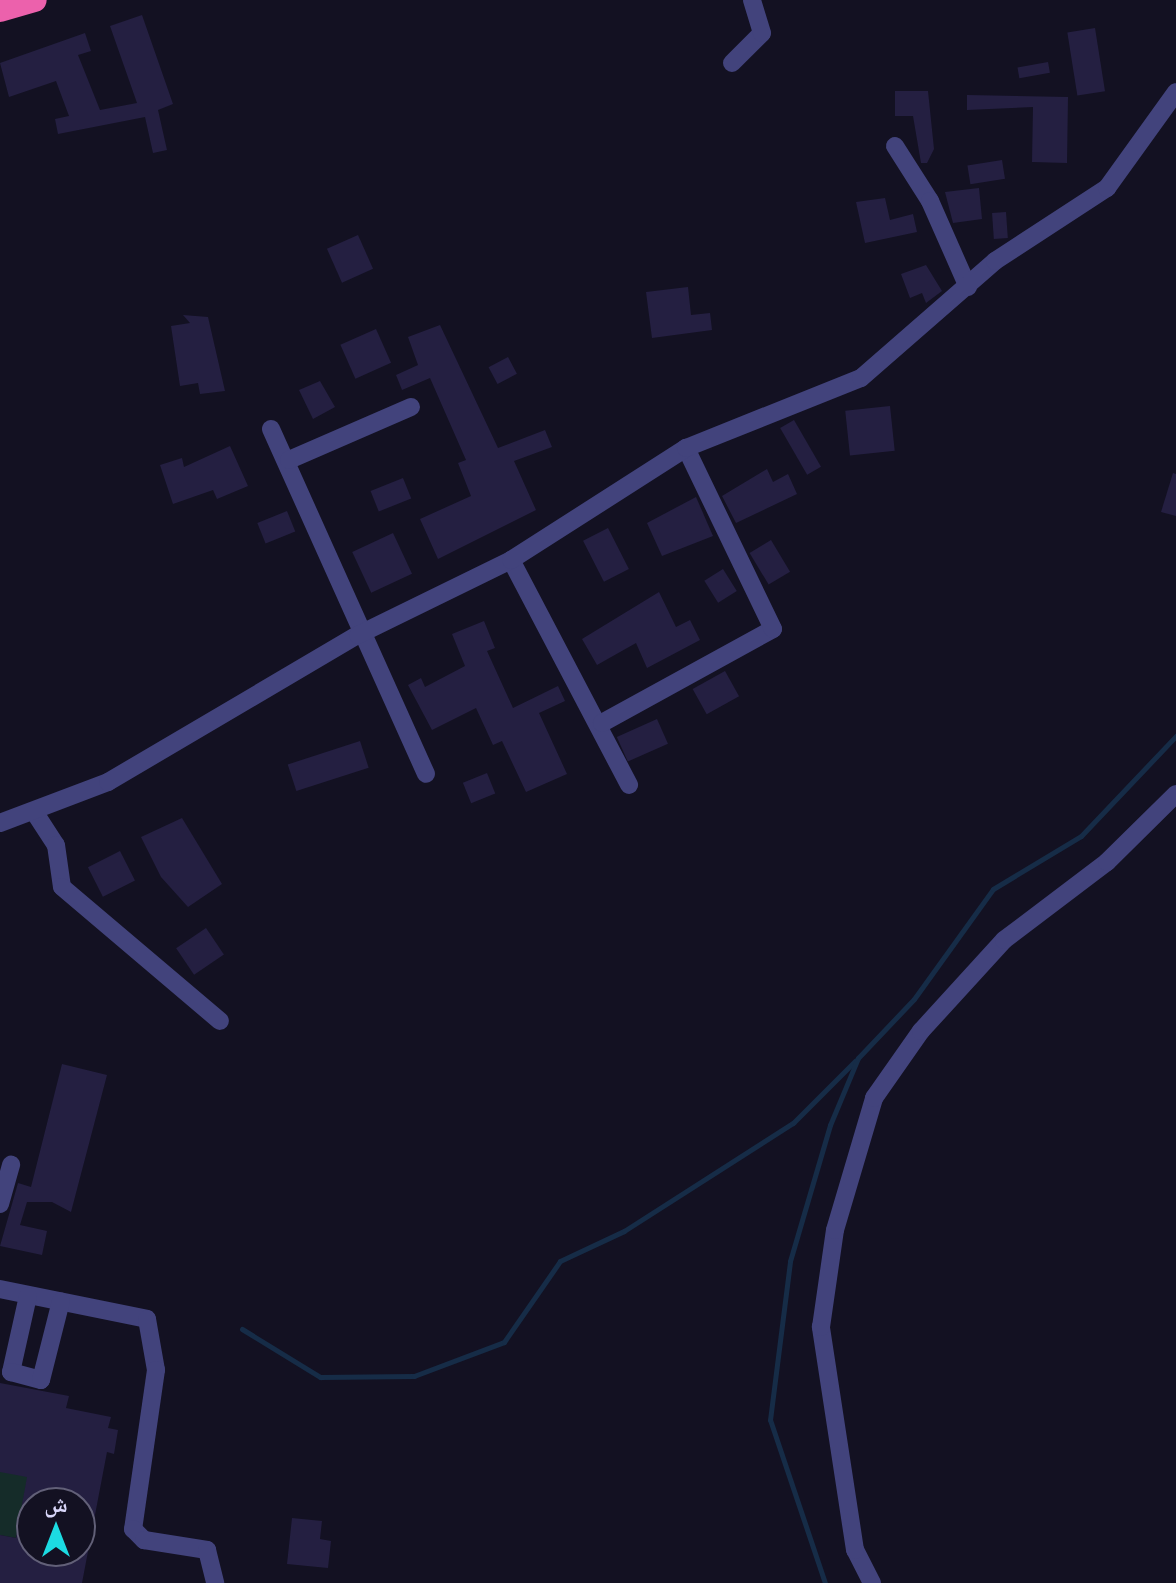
<!DOCTYPE html>
<html>
<head>
<meta charset="utf-8">
<style>
	body { margin:0 }
	#map { position:relative; width:1176px; height:1583px; overflow:hidden; background:#131122; font-family:Karla,"Noto Naskh Arabic",sans-serif }
	div>[style] { position:absolute }
	.green>* { inset:0; background:#152c29 }
	.stream>* { height:5px; margin:-2.5px; padding:0 2.5px; transform-origin:2.5px; border-radius:2.5px; background:#162c47 }
	.building>* { inset:0; background:#241f41; transform-origin:0 0 }
	.minor>* { height:18px; margin:-9px; padding:0 9px; transform-origin:9px; border-radius:9px; background:#42437c }
	.highway>* { height:24px; margin:-12px; padding:0 12px; transform-origin:12px; border-radius:12px; background:#ec61ac }
	span { translate:-50% -50%; white-space:nowrap; text-align:center; line-height:1.15; -webkit-text-stroke:6px #131122; paint-order:stroke }
	.north { position:absolute; left:16px; top:1487px; width:80px; height:80px; box-sizing:border-box; background:#131122; border:2px solid #626078; border-radius:50%; rotate:0deg; font-size:22px; font-weight:700; line-height:32px; text-align:center; color:#d9d7fa }
	.north::after { content:''; display:block; margin:auto; width:28px; height:36px; background:#1cdbe2; clip-path:polygon(50% 0,100% 100%,50% 72%,0 100%) }
</style>
</head>
<body>
<div id="map">
	<div class="green">
		<i style="clip-path:polygon(30px 1465px,16px 1538px,0 1535px,0 1472px)"></i>
	</div>
	<div class="stream">
		<i style="left:242px;top:1329px;width:92px;rotate:31.6deg"></i>
		<i style="left:320px;top:1377px;width:94px;rotate:-0.6deg"></i>
		<i style="left:414px;top:1376px;width:96px;rotate:-20.7deg"></i>
		<i style="left:504px;top:1342px;width:98px;rotate:-55.3deg"></i>
		<i style="left:560px;top:1261px;width:71px;rotate:-25.1deg"></i>
		<i style="left:624px;top:1231px;width:201px;rotate:-32.6deg"></i>
		<i style="left:793px;top:1123px;width:88px;rotate:-45deg"></i>
		<i style="left:825px;top:1583px;width:172px;rotate:-108.6deg"></i>
		<i style="left:770px;top:1420px;width:160px;rotate:-82.8deg"></i>
		<i style="left:790px;top:1261px;width:142px;rotate:-73.6deg"></i>
		<i style="left:830px;top:1125px;width:73px;rotate:-67.3deg"></i>
		<i style="left:858px;top:1058px;width:81px;rotate:-46.5deg"></i>
		<i style="left:914px;top:999px;width:135px;rotate:-54.3deg"></i>
		<i style="left:993px;top:889px;width:103px;rotate:-31.1deg"></i>
		<i style="left:1081px;top:836px;width:138px;rotate:-46.5deg"></i>
	</div>
	<div class="building">
		<i style="clip-path:polygon(142px 15px,173px 104px,158px 110px,167px 150px,153px 153px,145px 117px,58px 134px,55px 119px,69px 116px,56px 81px,9px 97px,0 63px,85px 33px,91px 51px,78px 55px,100px 110px,137px 103px,110px 26px)"></i>
		<i style="left:1095px;top:28px;width:64px;height:28px;rotate:81deg"></i>
		<i style="left:1048px;top:62px;width:11px;height:31px;rotate:80deg"></i>
		<i style="clip-path:polygon(895px 91px,928px 91px,934px 149px,927px 163px,921px 163px,913px 116px,895px 116px)"></i>
		<i style="clip-path:polygon(967px 95px,1068px 97px,1067px 163px,1032px 162px,1033px 107px,967px 110px)"></i>
		<i style="left:1002px;top:160px;width:19px;height:35px;rotate:81deg"></i>
		<i style="clip-path:polygon(979px 188px,982px 219px,953px 223px,945px 192px)"></i>
		<i style="clip-path:polygon(885px 198px,890px 220px,913px 214px,917px 232px,865px 243px,856px 202px)"></i>
		<i style="left:1006px;top:212px;width:26px;height:14px;rotate:86deg"></i>
		<i style="left:358px;top:235px;width:37px;height:34px;rotate:66deg"></i>
		<i style="clip-path:polygon(926px 265px,942px 291px,926px 303px,922px 293px,910px 298px,901px 274px)"></i>
		<i style="clip-path:polygon(688px 287px,691px 315px,710px 313px,712px 330px,652px 338px,646px 292px)"></i>
		<i style="clip-path:polygon(183px 315px,208px 317px,225px 391px,200px 394px,198px 383px,180px 386px,171px 326px,190px 323px)"></i>
		<i style="clip-path:polygon(440px 325px,498px 448px,545px 430px,552px 447px,514px 461px,536px 510px,438px 559px,420px 519px,471px 496px,458px 463px,466px 460px,430px 378px,402px 390px,396px 375px,418px 365px,408px 337px)"></i>
		<i style="left:376px;top:329px;width:37px;height:39px;rotate:66deg"></i>
		<i style="left:508px;top:357px;width:19px;height:22px;rotate:62deg"></i>
		<i style="clip-path:polygon(320px 381px,335px 407px,313px 419px,299px 390px)"></i>
		<i style="left:890px;top:406px;width:45px;height:45px;rotate:84deg"></i>
		<i style="left:794px;top:420px;width:54px;height:16px;rotate:60deg"></i>
		<i style="clip-path:polygon(230px 446px,248px 486px,217px 499px,213px 490px,173px 504px,160px 465px,182px 458px,184px 467px)"></i>
		<i style="clip-path:polygon(767px 469px,773px 482px,788px 474px,797px 494px,736px 523px,722px 496px)"></i>
		<i style="clip-path:polygon(1173px 473px,1176px 474px,1176px 516px,1161px 512px)"></i>
		<i style="left:403px;top:478px;width:22px;height:35px;rotate:68deg"></i>
		<i style="clip-path:polygon(696px 497px,713px 536px,662px 556px,647px 523px)"></i>
		<i style="left:287px;top:511px;width:22px;height:32px;rotate:68deg"></i>
		<i style="left:608px;top:528px;width:46px;height:28px;rotate:63deg"></i>
		<i style="left:393px;top:533px;width:45px;height:45px;rotate:65deg"></i>
		<i style="left:771px;top:540px;width:37px;height:25px;rotate:59deg"></i>
		<i style="left:723px;top:569px;width:26px;height:22px;rotate:58deg"></i>
		<i style="clip-path:polygon(659px 592px,676px 627px,690px 620px,700px 640px,647px 668px,636px 643px,597px 665px,582px 639px)"></i>
		<i style="clip-path:polygon(484px 621px,495px 648px,487px 651px,513px 708px,558px 686px,565px 701px,539px 713px,567px 774px,526px 792px,502px 741px,493px 745px,476px 708px,432px 730px,408px 685px,421px 678px,425px 687px,465px 666px,452px 634px)"></i>
		<i style="left:725px;top:671px;width:29px;height:37px;rotate:61deg"></i>
		<i style="left:657px;top:719px;width:27px;height:44px;rotate:66deg"></i>
		<i style="left:360px;top:741px;width:28px;height:76px;rotate:72deg"></i>
		<i style="left:487px;top:773px;width:22px;height:26px;rotate:68deg"></i>
		<i style="clip-path:polygon(182px 818px,222px 884px,188px 907px,161px 877px,141px 837px)"></i>
		<i style="left:120px;top:851px;width:33px;height:36px;rotate:63deg"></i>
		<i style="left:206px;top:928px;width:32px;height:36px;rotate:56deg"></i>
		<i style="clip-path:polygon(62px 1064px,107px 1075px,71px 1212px,52px 1202px,27px 1202px,20px 1225px,47px 1231px,42px 1255px,0 1246px,18px 1183px,31px 1187px)"></i>
		<i style="clip-path:polygon(evenodd,0 1383px,69px 1396px,66px 1408px,111px 1417px,108px 1428px,118px 1430px,114px 1454px,107px 1452px,82px 1583px,0 1583px,0 1535px,16px 1538px,27px 1477px,0 1472px,0 1383px,32px 1503px,80px 1503px,80px 1551px,32px 1551px,32px 1503px)"></i>
		<i style="clip-path:polygon(292px 1518px,322px 1521px,320px 1539px,331px 1541px,328px 1568px,287px 1564px)"></i>
	</div>
	<div class="minor">
		<i style="left:732px;top:63px;width:42px;rotate:-45deg"></i>
		<i style="left:762px;top:33px;width:34px;rotate:-107deg"></i>
		<i style="left:895px;top:146px;width:65px;rotate:57.5deg"></i>
		<i style="left:930px;top:201px;width:94px;rotate:66.2deg"></i>
		<i style="left:271px;top:429px;width:378px;rotate:65.8deg"></i>
		<i style="left:289px;top:460px;width:133px;rotate:-23.5deg"></i>
		<i style="left:511px;top:560px;width:254px;rotate:62.3deg"></i>
		<i style="left:602px;top:723px;width:195px;rotate:-28.8deg"></i>
		<i style="left:773px;top:629px;width:201px;rotate:-115.7deg"></i>
		<i style="left:35px;top:813px;width:38px;rotate:57deg"></i>
		<i style="left:56px;top:845px;width:42px;rotate:81.9deg"></i>
		<i style="left:62px;top:887px;width:207px;rotate:40.3deg"></i>
		<i style="left:0;top:823px;width:116px;rotate:-20.8deg"></i>
		<i style="left:108px;top:782px;width:290px;rotate:-30.5deg"></i>
		<i style="left:358px;top:635px;width:170px;rotate:-26.1deg"></i>
		<i style="left:511px;top:560px;width:208px;rotate:-32.6deg"></i>
		<i style="left:686px;top:448px;width:188px;rotate:-21.8deg"></i>
		<i style="left:861px;top:378px;width:178px;rotate:-41.1deg"></i>
		<i style="left:995px;top:261px;width:134px;rotate:-33.1deg"></i>
		<i style="left:1107px;top:188px;width:118px;rotate:-54.3deg"></i>
		<i style="left:0;top:1204px;width:41px;rotate:-74.2deg"></i>
		<i style="left:0;top:1289px;width:150px;rotate:11.5deg"></i>
		<i style="left:147px;top:1319px;width:52px;rotate:80deg"></i>
		<i style="left:156px;top:1370px;width:161px;rotate:98.2deg"></i>
		<i style="left:133px;top:1529px;width:16px;rotate:45deg"></i>
		<i style="left:144px;top:1540px;width:64px;rotate:9deg"></i>
		<i style="left:207px;top:1550px;width:34px;rotate:76deg"></i>
		<i style="left:28px;top:1296px;width:78px;rotate:102.6deg"></i>
		<i style="left:11px;top:1372px;width:31px;rotate:15deg"></i>
		<i style="left:41px;top:1380px;width:81px;rotate:-75.8deg"></i>
		<i style="left:872px;top:1583px;width:37px;rotate:-117deg"></i>
		<i style="left:855px;top:1550px;width:226px;rotate:-98.7deg"></i>
		<i style="left:821px;top:1327px;width:98px;rotate:-81.8deg"></i>
		<i style="left:835px;top:1230px;width:138px;rotate:-73.5deg"></i>
		<i style="left:874px;top:1098px;width:82px;rotate:-55deg"></i>
		<i style="left:921px;top:1031px;width:123px;rotate:-47.6deg"></i>
		<i style="left:1004px;top:940px;width:129px;rotate:-37.1deg"></i>
		<i style="left:1107px;top:862px;width:97px;rotate:-44.6deg"></i>
	</div>
	<div class="highway">
		<i style="left:0;top:10px;width:36px;rotate:-16deg"></i>
	</div>
	<div class="north">ش</div>
</div>
</body>
</html>
